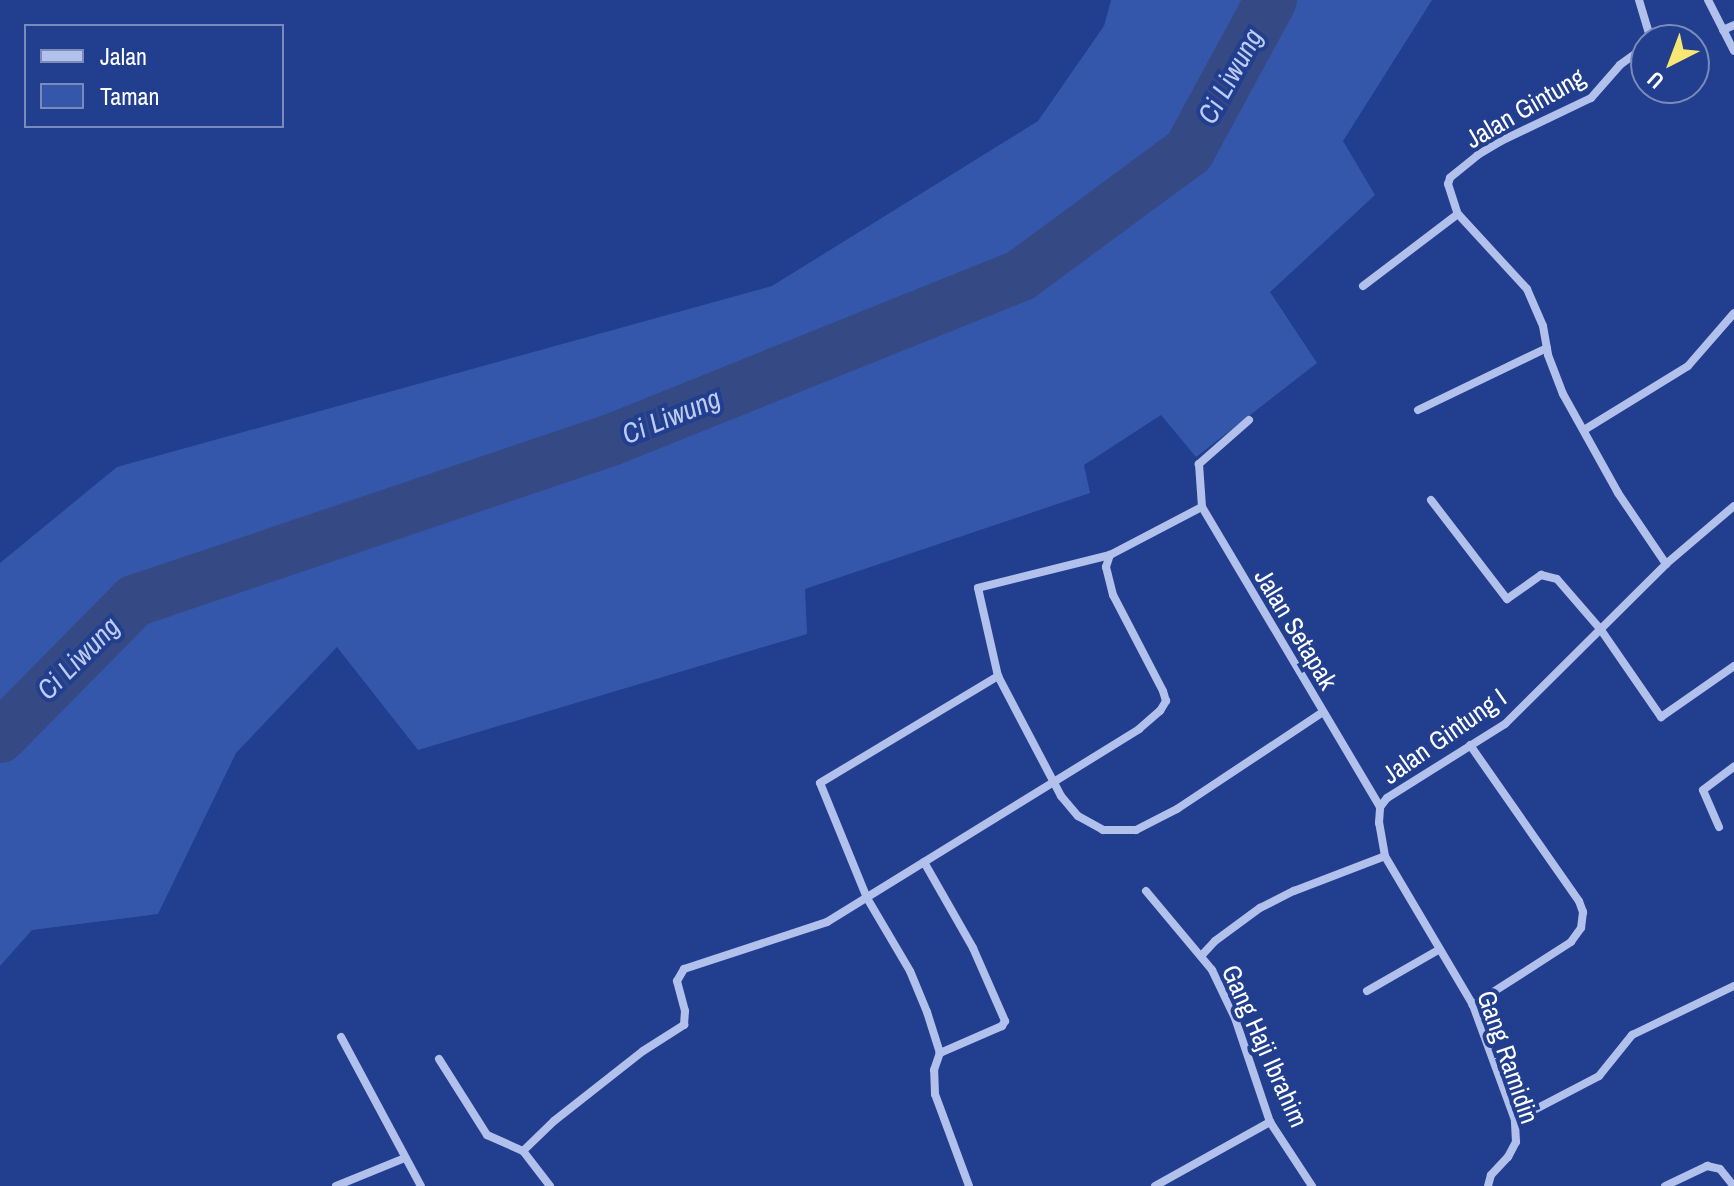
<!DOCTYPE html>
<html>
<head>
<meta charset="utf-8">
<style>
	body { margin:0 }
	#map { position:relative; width:1734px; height:1186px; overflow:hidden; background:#223e8e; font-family:"Archivo Narrow",sans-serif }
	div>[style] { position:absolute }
	.green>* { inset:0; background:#3557ab }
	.river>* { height:52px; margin:-26px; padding:0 26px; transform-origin:26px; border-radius:26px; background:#354a85 }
	.street>* { height:8px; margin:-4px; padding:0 4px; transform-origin:4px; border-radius:4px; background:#b1c1ec }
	span { translate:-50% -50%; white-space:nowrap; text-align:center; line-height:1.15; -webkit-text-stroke:8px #223e8e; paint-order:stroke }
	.street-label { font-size:26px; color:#fff }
	.water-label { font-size:28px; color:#bdccf3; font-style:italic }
	.legend { position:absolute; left:24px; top:24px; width:260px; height:104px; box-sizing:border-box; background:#223e8e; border:2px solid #7a8bbb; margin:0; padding:10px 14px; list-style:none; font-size:24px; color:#fff }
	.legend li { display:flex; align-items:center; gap:16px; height:40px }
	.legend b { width:40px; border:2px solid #7a8bbb }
	.north { position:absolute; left:1630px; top:24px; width:80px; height:80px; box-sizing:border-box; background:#223e8e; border:2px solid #7a8bbb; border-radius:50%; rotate:222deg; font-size:22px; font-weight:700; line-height:32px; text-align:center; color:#fff }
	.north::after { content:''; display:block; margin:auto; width:28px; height:36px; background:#f8e873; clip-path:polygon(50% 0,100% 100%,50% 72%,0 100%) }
</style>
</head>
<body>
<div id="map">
	<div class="green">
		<i style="clip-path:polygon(1111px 0,1432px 0,1343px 141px,1375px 195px,1270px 292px,1317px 363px,1196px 457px,1161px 415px,1084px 465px,1090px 493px,805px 589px,807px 634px,418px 750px,337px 647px,236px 753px,158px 914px,32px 930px,0 966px,0 563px,117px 467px,772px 286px,1038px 121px,1104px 26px)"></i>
	</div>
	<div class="river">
		<i style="left:0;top:737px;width:191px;rotate:-45.4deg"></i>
		<i style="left:134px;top:601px;width:503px;rotate:-18.65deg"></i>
		<i style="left:611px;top:440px;width:442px;rotate:-21.9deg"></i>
		<i style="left:1021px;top:275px;width:209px;rotate:-36.4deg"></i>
		<i style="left:1189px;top:151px;width:172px;rotate:-61.5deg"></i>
	</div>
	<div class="street">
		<i style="left:1639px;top:0;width:42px;rotate:73.3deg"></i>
		<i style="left:1708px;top:0;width:57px;rotate:63deg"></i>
		<i style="left:1723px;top:30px;width:12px;rotate:-24deg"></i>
		<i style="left:1646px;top:46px;width:32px;rotate:144deg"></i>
		<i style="left:1620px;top:65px;width:44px;rotate:131.3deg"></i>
		<i style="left:1591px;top:98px;width:100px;rotate:154.5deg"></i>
		<i style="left:1501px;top:141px;width:27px;rotate:149deg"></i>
		<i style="left:1478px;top:155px;width:36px;rotate:141deg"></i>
		<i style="left:1450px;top:178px;width:6px;rotate:108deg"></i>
		<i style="left:1448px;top:184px;width:32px;rotate:72deg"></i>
		<i style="left:1458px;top:214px;width:102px;rotate:47.4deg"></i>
		<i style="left:1527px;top:289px;width:40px;rotate:66.6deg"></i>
		<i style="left:1543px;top:326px;width:29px;rotate:80deg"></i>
		<i style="left:1548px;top:355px;width:42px;rotate:69deg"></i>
		<i style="left:1563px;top:394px;width:113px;rotate:60.9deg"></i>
		<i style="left:1618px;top:493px;width:86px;rotate:55.9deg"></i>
		<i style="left:1363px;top:286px;width:119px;rotate:-37.2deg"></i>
		<i style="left:1418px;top:410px;width:143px;rotate:-25.7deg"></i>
		<i style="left:1249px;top:420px;width:67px;rotate:138.7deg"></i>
		<i style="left:1199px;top:464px;width:43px;rotate:86deg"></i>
		<i style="left:1202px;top:507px;width:349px;rotate:59.3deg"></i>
		<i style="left:1584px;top:430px;width:122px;rotate:-31.6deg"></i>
		<i style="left:1688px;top:366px;width:70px;rotate:-49deg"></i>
		<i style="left:1431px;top:500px;width:125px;rotate:52.5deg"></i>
		<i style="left:1507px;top:599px;width:42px;rotate:-35.2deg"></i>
		<i style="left:1541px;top:575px;width:16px;rotate:14deg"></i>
		<i style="left:1557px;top:579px;width:67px;rotate:49.2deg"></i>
		<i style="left:1601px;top:630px;width:106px;rotate:55.4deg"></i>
		<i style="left:1661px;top:717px;width:89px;rotate:-34.9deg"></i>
		<i style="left:1110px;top:555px;width:136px;rotate:166deg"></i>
		<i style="left:978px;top:588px;width:90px;rotate:77.2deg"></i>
		<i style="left:998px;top:676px;width:136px;rotate:62.3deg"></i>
		<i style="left:1061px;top:796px;width:26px;rotate:50deg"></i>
		<i style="left:1078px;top:816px;width:29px;rotate:29deg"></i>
		<i style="left:1103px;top:830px;width:33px"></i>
		<i style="left:1136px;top:830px;width:46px;rotate:-27.1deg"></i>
		<i style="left:1177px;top:809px;width:175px;rotate:-33.6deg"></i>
		<i style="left:1470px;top:745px;width:190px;rotate:55.1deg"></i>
		<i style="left:1579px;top:901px;width:12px;rotate:70deg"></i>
		<i style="left:1583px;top:912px;width:16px;rotate:97deg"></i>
		<i style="left:1581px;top:928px;width:17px;rotate:126deg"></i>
		<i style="left:1571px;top:942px;width:117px;rotate:147.3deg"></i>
		<i style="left:1719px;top:827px;width:40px;rotate:-113.4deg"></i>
		<i style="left:1703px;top:790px;width:39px;rotate:-37deg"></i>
		<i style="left:924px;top:862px;width:99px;rotate:60.3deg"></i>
		<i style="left:973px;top:948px;width:80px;rotate:66.3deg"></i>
		<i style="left:1005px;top:1021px;width:6px;rotate:121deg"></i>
		<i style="left:1002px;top:1026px;width:68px;rotate:156.5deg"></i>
		<i style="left:1146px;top:891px;width:103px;rotate:50.1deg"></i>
		<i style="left:1212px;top:970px;width:53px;rotate:64.4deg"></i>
		<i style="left:1235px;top:1018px;width:110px;rotate:71.4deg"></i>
		<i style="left:1270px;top:1122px;width:77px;rotate:56.7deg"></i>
		<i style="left:1202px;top:955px;width:19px;rotate:-47deg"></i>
		<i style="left:1215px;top:941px;width:56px;rotate:-36.3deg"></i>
		<i style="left:1260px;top:908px;width:38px;rotate:-27deg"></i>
		<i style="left:1294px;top:891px;width:97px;rotate:-21deg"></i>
		<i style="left:1367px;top:991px;width:84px;rotate:-29.9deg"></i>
		<i style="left:341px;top:1037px;width:169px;rotate:61.8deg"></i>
		<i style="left:439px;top:1059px;width:90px;rotate:57.7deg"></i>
		<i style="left:487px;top:1135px;width:39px;rotate:24deg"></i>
		<i style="left:1515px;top:1120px;width:95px;rotate:-27.6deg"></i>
		<i style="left:1599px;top:1076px;width:53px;rotate:-51.2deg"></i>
		<i style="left:1632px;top:1035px;width:113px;rotate:-25.7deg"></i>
		<i style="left:336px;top:1186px;width:74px;rotate:-22.1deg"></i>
		<i style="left:550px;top:1186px;width:44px;rotate:-127.6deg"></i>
		<i style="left:523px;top:1151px;width:43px;rotate:-44.1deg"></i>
		<i style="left:554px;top:1121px;width:113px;rotate:-38.2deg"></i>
		<i style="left:643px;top:1051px;width:49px;rotate:-32.4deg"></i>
		<i style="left:684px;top:1025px;width:14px;rotate:-86deg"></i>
		<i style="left:685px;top:1011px;width:31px;rotate:-105deg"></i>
		<i style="left:677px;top:981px;width:14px;rotate:-60deg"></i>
		<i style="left:684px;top:969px;width:151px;rotate:-18.2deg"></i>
		<i style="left:827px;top:922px;width:367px;rotate:-31.7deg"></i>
		<i style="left:1139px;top:729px;width:28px;rotate:-41deg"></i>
		<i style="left:1160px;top:711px;width:12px;rotate:-59deg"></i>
		<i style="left:1166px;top:701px;width:10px;rotate:-107deg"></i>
		<i style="left:1163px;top:691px;width:108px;rotate:-117.5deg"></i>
		<i style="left:1113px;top:595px;width:29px;rotate:-104deg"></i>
		<i style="left:1106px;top:567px;width:13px;rotate:-72deg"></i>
		<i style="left:1110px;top:555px;width:104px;rotate:-27.6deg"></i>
		<i style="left:969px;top:1186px;width:98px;rotate:-110.3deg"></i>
		<i style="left:935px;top:1094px;width:24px;rotate:-92deg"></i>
		<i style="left:934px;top:1070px;width:18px;rotate:-71deg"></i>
		<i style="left:940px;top:1053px;width:43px;rotate:-107.6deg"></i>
		<i style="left:927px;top:1012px;width:44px;rotate:-112.5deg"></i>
		<i style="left:910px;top:971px;width:85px;rotate:-120.5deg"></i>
		<i style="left:867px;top:898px;width:124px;rotate:-112.2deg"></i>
		<i style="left:820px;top:783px;width:208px;rotate:-31deg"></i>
		<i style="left:1155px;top:1186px;width:132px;rotate:-29.1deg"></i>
		<i style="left:1488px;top:1186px;width:11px;rotate:-75deg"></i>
		<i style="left:1491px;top:1175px;width:25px;rotate:-47deg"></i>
		<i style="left:1508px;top:1157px;width:17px;rotate:-62deg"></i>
		<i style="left:1516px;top:1142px;width:22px;rotate:-93deg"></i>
		<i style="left:1515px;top:1120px;width:122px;rotate:-110.1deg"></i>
		<i style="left:1473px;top:1005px;width:173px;rotate:-120.6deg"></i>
		<i style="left:1385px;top:856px;width:34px;rotate:-100deg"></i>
		<i style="left:1379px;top:823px;width:16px;rotate:-86deg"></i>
		<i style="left:1380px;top:807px;width:11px;rotate:-52deg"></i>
		<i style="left:1387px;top:798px;width:139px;rotate:-32.1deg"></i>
		<i style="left:1505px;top:724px;width:227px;rotate:-44.8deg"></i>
		<i style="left:1666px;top:564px;width:89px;rotate:-40.5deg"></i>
		<i style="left:1665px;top:1186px;width:47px;rotate:-25.5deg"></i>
		<i style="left:1707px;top:1166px;width:13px;rotate:13deg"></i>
		<i style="left:1720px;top:1169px;width:22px;rotate:51deg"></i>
	</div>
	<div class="street-label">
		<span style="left:1525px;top:108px;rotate:-30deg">Jalan Gintung</span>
		<span style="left:1296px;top:629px;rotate:59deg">Jalan Setapak</span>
		<span style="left:1444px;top:736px;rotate:-35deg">Jalan Gintung I</span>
		<span style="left:1265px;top:1046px;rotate:66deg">Gang Haji Ibrahim</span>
		<span style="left:1508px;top:1057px;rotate:71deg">Gang Ramidin</span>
	</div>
	<div class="water-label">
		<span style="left:1230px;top:76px;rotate:-61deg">Ci Liwung</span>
		<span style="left:671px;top:416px;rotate:-22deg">Ci Liwung</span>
		<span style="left:78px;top:658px;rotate:-45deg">Ci Liwung</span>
	</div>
	<ul class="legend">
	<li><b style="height:10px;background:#b1c1ec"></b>Jalan</li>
	<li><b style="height:22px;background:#3557ab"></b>Taman</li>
	</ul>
	<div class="north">U</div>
</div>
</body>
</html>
